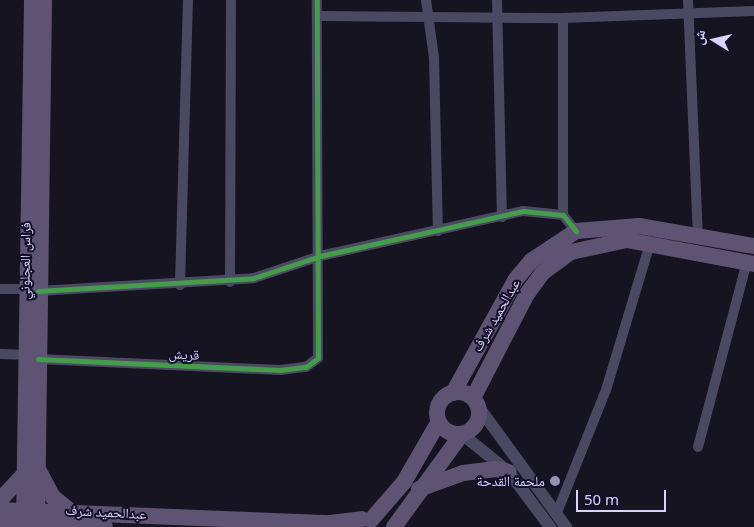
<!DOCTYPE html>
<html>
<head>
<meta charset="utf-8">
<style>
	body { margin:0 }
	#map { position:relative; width:754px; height:527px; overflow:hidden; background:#161421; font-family:"Noto Sans","Noto Naskh Arabic",sans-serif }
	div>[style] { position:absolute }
	.minor>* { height:10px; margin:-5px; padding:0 5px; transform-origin:5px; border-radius:5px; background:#4a4962 }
	.tertiary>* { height:12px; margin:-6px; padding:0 6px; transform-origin:6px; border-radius:6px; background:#4a4962 }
	.primary>* { height:16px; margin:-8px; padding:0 8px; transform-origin:8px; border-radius:8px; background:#5e5373 }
	.primary>.ring { margin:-8px; padding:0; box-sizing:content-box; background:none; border:16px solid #5e5373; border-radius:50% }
	.cycleway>* { height:5px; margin:-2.5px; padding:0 2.5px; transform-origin:2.5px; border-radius:2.5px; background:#469c4c }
	.dots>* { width:14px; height:14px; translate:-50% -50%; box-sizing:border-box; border:2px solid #130f26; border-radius:50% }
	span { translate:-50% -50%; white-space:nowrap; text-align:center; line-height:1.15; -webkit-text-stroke:4px #130f26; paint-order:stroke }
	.street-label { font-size:14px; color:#d9d4ff }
	.poi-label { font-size:14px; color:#d9d4ff }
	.right { translate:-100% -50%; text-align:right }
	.north { position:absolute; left:689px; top:15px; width:50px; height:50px; -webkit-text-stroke:4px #130f26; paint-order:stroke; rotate:280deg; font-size:14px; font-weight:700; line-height:20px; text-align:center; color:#d9d4ff }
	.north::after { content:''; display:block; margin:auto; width:18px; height:22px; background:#d9d4ff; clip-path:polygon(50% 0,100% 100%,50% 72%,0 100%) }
	.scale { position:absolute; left:576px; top:490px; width:90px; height:22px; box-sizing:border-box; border:2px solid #d9d4ff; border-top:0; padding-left:6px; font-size:15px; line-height:18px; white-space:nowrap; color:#d9d4ff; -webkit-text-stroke:4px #130f26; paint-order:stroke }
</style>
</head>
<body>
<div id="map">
	<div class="minor">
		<i style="left:426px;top:0;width:59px;rotate:82.1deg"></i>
		<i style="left:434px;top:58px;width:173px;rotate:88.7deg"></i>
		<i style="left:497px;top:0;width:217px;rotate:88.7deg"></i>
		<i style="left:688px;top:0;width:236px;rotate:87.6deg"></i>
		<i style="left:317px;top:16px;width:246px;rotate:0.5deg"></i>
		<i style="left:563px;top:18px;width:191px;rotate:-2.1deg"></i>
		<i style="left:563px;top:215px;width:197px;rotate:-90deg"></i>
		<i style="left:230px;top:282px;width:282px;rotate:-89.8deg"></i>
		<i style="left:180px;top:285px;width:285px;rotate:-88.4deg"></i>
		<i style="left:0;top:289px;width:24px"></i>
		<i style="left:38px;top:291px;width:216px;rotate:-3.4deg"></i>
		<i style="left:254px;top:278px;width:70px;rotate:-18.4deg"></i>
		<i style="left:320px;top:256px;width:208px;rotate:-12.5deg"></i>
		<i style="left:523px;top:211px;width:40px;rotate:5.7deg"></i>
		<i style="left:563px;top:215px;width:21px;rotate:51deg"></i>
		<i style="left:0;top:354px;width:24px;rotate:2deg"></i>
		<i style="left:38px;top:359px;width:242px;rotate:2.6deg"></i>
		<i style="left:280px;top:370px;width:26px;rotate:-7deg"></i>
		<i style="left:306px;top:367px;width:15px;rotate:-37deg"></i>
		<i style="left:318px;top:358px;width:358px;rotate:-90.2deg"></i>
		<i style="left:698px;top:447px;width:191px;rotate:-75.2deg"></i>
		<i style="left:558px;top:510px;width:129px;rotate:-68.2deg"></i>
		<i style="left:606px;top:390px;width:153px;rotate:-73.3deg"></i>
	</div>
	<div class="tertiary">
		<i style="left:478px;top:406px;width:150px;rotate:54deg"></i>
		<i style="left:462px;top:434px;width:60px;rotate:39deg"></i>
		<i style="left:509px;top:472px;width:69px;rotate:53.3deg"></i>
	</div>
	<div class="primary">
		<i class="ring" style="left:437px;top:392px;width:26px;height:26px"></i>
		<i style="left:453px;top:393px;width:130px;rotate:-61.1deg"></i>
		<i style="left:516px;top:279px;width:23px;rotate:-50deg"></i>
		<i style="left:531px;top:261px;width:54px;rotate:-33.7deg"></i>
		<i style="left:576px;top:231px;width:63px;rotate:-4.5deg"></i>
		<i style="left:639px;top:226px;width:117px;rotate:9.9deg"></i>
		<i style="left:473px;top:398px;width:117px;rotate:-62.6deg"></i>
		<i style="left:527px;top:294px;width:26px;rotate:-54deg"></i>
		<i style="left:542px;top:273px;width:36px;rotate:-36deg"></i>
		<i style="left:571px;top:252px;width:57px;rotate:-12.1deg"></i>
		<i style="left:627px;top:240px;width:129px;rotate:10.7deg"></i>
		<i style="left:39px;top:471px;width:30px;rotate:62deg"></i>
		<i style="left:53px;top:497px;width:21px;rotate:39deg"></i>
		<i style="left:419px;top:489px;width:47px;rotate:-20deg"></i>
		<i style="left:463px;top:473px;width:33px;rotate:-7deg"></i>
		<i style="left:496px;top:469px;width:13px;rotate:13deg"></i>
		<i style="left:0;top:500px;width:34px;rotate:-47deg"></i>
		<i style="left:0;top:510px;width:330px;rotate:2.3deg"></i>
		<i style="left:330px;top:523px;width:32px;rotate:-7deg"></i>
		<i style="left:371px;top:520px;width:50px;rotate:-49deg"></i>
		<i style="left:404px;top:482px;width:68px;rotate:-60deg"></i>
		<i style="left:0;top:522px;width:105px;rotate:2.7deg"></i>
		<i style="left:24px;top:523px;width:523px;rotate:-89.12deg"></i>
		<i style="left:37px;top:523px;width:523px;rotate:-89.23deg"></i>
		<i style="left:394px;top:527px;width:114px;rotate:-53.9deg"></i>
	</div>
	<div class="cycleway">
		<i style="left:38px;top:291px;width:216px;rotate:-3.4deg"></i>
		<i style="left:254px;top:278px;width:70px;rotate:-18.4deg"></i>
		<i style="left:320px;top:256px;width:208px;rotate:-12.5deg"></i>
		<i style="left:523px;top:211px;width:40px;rotate:5.7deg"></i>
		<i style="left:563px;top:215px;width:21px;rotate:51deg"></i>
		<i style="left:38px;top:359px;width:242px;rotate:2.6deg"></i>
		<i style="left:280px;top:370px;width:26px;rotate:-7deg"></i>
		<i style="left:306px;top:367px;width:15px;rotate:-37deg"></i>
		<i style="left:318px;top:358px;width:358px;rotate:-90.2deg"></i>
	</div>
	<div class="dots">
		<i style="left:555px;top:481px;background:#9591b1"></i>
	</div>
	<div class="street-label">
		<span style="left:25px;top:261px;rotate:-89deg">فراس العجلوني</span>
		<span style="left:496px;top:315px;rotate:-60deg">عبدالحميد شرف</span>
		<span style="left:184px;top:354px;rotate:3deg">قريش</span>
		<span style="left:106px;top:512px;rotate:3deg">عبدالحميد شرف</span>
	</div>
	<div class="poi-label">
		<span class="right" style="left:545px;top:481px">ملحمة القدحة</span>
	</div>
	<div class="north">ش</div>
	<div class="scale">50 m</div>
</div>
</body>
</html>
